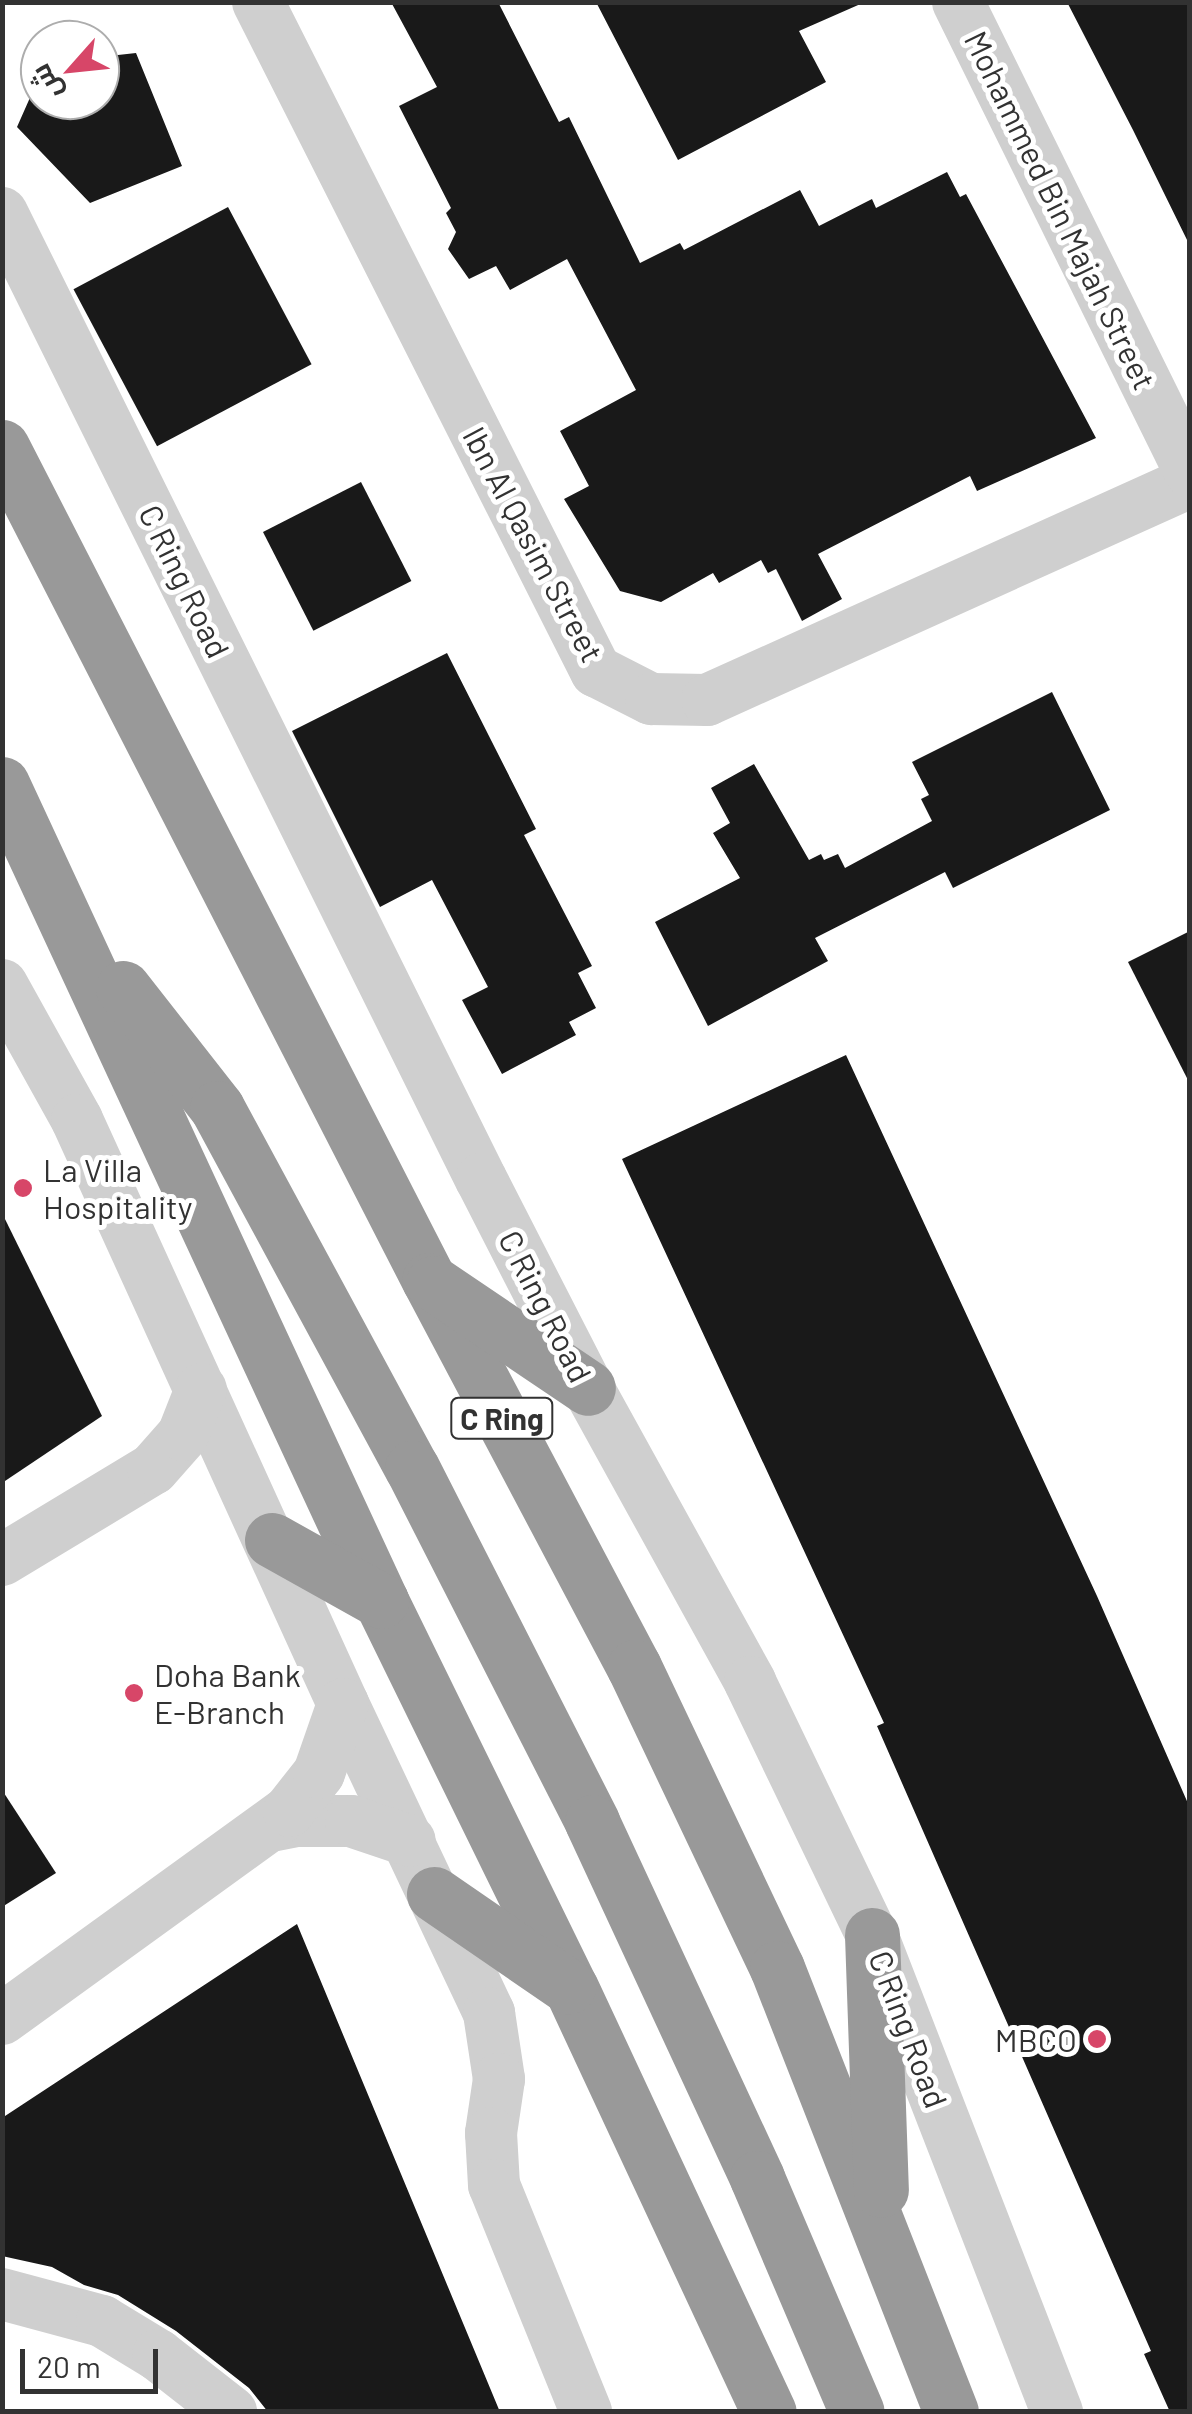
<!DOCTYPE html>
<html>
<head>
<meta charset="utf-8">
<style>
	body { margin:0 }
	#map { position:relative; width:1192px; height:2414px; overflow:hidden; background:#fff; font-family:Barlow,Cairo,sans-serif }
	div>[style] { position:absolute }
	.building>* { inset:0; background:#191919; transform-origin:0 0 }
	.street>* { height:52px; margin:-26px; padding:0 26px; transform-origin:26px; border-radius:26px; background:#cfcfcf }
	.highway>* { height:55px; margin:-27.5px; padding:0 27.5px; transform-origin:27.5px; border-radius:27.5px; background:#999 }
	.dots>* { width:28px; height:28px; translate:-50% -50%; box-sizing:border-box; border:5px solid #fff; border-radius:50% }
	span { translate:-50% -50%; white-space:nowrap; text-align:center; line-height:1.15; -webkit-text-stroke:10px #fff; paint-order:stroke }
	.shield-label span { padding:2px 8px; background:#fff; border:2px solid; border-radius:8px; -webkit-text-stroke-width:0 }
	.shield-label { font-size:30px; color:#323232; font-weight:700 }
	.street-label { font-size:32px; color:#323232 }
	.poi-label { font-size:32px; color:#323232 }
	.left { translate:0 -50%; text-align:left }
	.right { translate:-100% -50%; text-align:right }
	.frame { position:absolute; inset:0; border:5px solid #323232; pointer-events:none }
	.north { position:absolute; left:20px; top:20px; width:100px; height:100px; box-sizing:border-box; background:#fff; border:2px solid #adadad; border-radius:50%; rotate:243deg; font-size:28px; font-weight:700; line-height:40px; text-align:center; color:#323232 }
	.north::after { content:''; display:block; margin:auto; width:35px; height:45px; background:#d74668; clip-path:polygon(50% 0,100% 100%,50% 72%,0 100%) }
	.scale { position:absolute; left:20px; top:2349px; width:138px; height:45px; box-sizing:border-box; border:5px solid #323232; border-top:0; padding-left:12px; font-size:30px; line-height:35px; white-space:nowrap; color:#323232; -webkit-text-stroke:8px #fff; paint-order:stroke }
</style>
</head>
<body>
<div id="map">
	<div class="building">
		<i style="clip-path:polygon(391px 2px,498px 2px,559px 122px,569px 117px,640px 263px,680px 243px,684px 250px,800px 190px,819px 226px,872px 199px,876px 208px,947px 172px,960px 197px,966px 194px,1096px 438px,977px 491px,970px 476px,818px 554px,842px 599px,802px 621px,776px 569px,768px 573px,761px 560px,719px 583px,713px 573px,661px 602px,620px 591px,564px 499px,589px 486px,560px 431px,636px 390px,567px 259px,510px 290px,496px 266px,469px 279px,448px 249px,456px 232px,446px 213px,451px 208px,399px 106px,437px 87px)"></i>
		<i style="clip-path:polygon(596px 2px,865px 2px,799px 31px,826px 82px,678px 160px)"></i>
		<i style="clip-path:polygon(1067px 2px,1190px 2px,1190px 246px,1133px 130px)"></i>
		<i style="clip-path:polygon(136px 53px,182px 166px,90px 203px,17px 127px,40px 75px,40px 100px,100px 100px,100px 57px)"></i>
		<i style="left:228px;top:207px;width:178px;height:175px;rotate:62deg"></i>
		<i style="left:361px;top:482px;width:111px;height:110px;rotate:63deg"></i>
		<i style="clip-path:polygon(447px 653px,536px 829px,524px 835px,592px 966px,578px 973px,596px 1008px,569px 1022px,576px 1035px,502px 1074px,462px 1000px,488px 987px,432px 880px,380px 907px,292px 731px)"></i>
		<i style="clip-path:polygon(1052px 692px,1110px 810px,953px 888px,945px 872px,815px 938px,828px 961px,708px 1026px,655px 922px,740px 878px,713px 833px,730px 823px,711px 788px,754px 764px,809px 860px,821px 854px,824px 860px,838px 854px,845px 868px,932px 821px,921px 799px,929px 795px,912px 762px)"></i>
		<i style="clip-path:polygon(1190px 931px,1190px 1084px,1128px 962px)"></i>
		<i style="clip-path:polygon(846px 1055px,1097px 1596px,1190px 1808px,1190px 2412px,1170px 2412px,1144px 2354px,1151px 2351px,877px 1726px,884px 1723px,622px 1159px)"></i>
		<i style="clip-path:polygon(2px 1213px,102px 1416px,2px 1483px)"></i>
		<i style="clip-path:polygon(2px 1790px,56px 1873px,2px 1907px)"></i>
		<i style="clip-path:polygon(297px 1924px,500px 2412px,268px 2412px,249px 2388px,176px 2331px,118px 2295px,84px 2285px,52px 2267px,2px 2256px,2px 2118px)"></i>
	</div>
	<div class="street">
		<i style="left:258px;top:2px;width:750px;rotate:63.2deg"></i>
		<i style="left:596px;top:671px;width:62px;rotate:27deg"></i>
		<i style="left:651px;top:699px;width:56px;rotate:1deg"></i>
		<i style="left:707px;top:700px;width:530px;rotate:-24.29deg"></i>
		<i style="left:958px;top:2px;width:524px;rotate:63.73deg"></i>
		<i style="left:2px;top:213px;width:1078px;rotate:63.63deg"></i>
		<i style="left:481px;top:1179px;width:235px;rotate:62.9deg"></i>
		<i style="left:588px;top:1388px;width:336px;rotate:61.1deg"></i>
		<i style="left:750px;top:1682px;width:281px;rotate:64.3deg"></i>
		<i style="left:872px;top:1935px;width:512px;rotate:68.8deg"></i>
		<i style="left:2px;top:985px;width:154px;rotate:60.9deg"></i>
		<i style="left:77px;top:1120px;width:642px;rotate:65.51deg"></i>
		<i style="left:343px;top:1704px;width:342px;rotate:64.7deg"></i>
		<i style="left:489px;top:2013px;width:67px;rotate:81.4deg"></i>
		<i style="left:499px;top:2079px;width:55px;rotate:98.4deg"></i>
		<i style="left:491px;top:2133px;width:52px;rotate:86.7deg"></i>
		<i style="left:494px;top:2185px;width:245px;rotate:67.9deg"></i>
		<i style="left:2px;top:1560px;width:176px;rotate:-31.1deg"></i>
		<i style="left:153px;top:1469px;width:45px;rotate:-48.6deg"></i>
		<i style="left:183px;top:1435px;width:49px;rotate:-68.6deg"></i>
		<i style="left:271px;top:1826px;width:26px;rotate:-11deg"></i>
		<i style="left:297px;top:1821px;width:54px"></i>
		<i style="left:351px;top:1821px;width:62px;rotate:18.7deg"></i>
		<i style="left:2px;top:2019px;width:354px;rotate:-35.9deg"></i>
		<i style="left:289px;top:1811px;width:48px;rotate:-51.7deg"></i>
		<i style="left:319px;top:1773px;width:73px;rotate:-70.8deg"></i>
		<i style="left:2px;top:2294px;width:104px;rotate:15.1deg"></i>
		<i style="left:102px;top:2321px;width:66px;rotate:31.3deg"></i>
		<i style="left:158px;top:2355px;width:93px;rotate:38deg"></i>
	</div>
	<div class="highway">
		<i style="left:2px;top:447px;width:936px;rotate:62.86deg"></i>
		<i style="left:429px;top:1280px;width:438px;rotate:62.1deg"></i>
		<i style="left:634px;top:1667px;width:333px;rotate:64.6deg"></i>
		<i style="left:777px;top:1968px;width:477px;rotate:68.6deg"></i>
		<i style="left:2px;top:784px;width:901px;rotate:65.11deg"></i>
		<i style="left:381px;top:1601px;width:431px;rotate:63.9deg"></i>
		<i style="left:571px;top:1988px;width:468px;rotate:65deg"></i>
		<i style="left:123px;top:988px;width:152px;rotate:51.9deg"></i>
		<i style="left:217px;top:1108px;width:409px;rotate:61.6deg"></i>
		<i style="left:412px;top:1468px;width:397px;rotate:63deg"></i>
		<i style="left:592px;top:1822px;width:392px;rotate:65.1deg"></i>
		<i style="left:757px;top:2178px;width:254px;rotate:66.9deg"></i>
		<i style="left:433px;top:1283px;width:187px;rotate:34.1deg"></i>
		<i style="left:272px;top:1540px;width:125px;rotate:29.2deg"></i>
		<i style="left:434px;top:1894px;width:163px;rotate:34.5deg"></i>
		<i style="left:872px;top:1935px;width:255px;rotate:88deg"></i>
	</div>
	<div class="dots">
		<i style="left:23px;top:1188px;background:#d74668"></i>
		<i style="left:134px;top:1693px;background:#d74668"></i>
		<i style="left:1097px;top:2039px;background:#d74668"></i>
	</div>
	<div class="shield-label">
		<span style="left:502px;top:1418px">C Ring</span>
	</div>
	<div class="street-label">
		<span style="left:1061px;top:210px;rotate:64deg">Mohammed Bin Majah Street</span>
		<span style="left:534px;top:544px;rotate:62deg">Ibn Al Qasim Street</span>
		<span style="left:185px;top:581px;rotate:64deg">C Ring Road</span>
		<span style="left:546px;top:1306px;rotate:63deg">C Ring Road</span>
		<span style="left:909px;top:2029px;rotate:69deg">C Ring Road</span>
	</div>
	<div class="poi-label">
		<span class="left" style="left:43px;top:1188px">La Villa<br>Hospitality</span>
		<span class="left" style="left:154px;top:1693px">Doha Bank<br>E-Branch</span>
		<span class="right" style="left:1077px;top:2039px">MBCO</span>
	</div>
	<div class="frame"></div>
	<div class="north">ش</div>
	<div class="scale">20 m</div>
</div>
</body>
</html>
